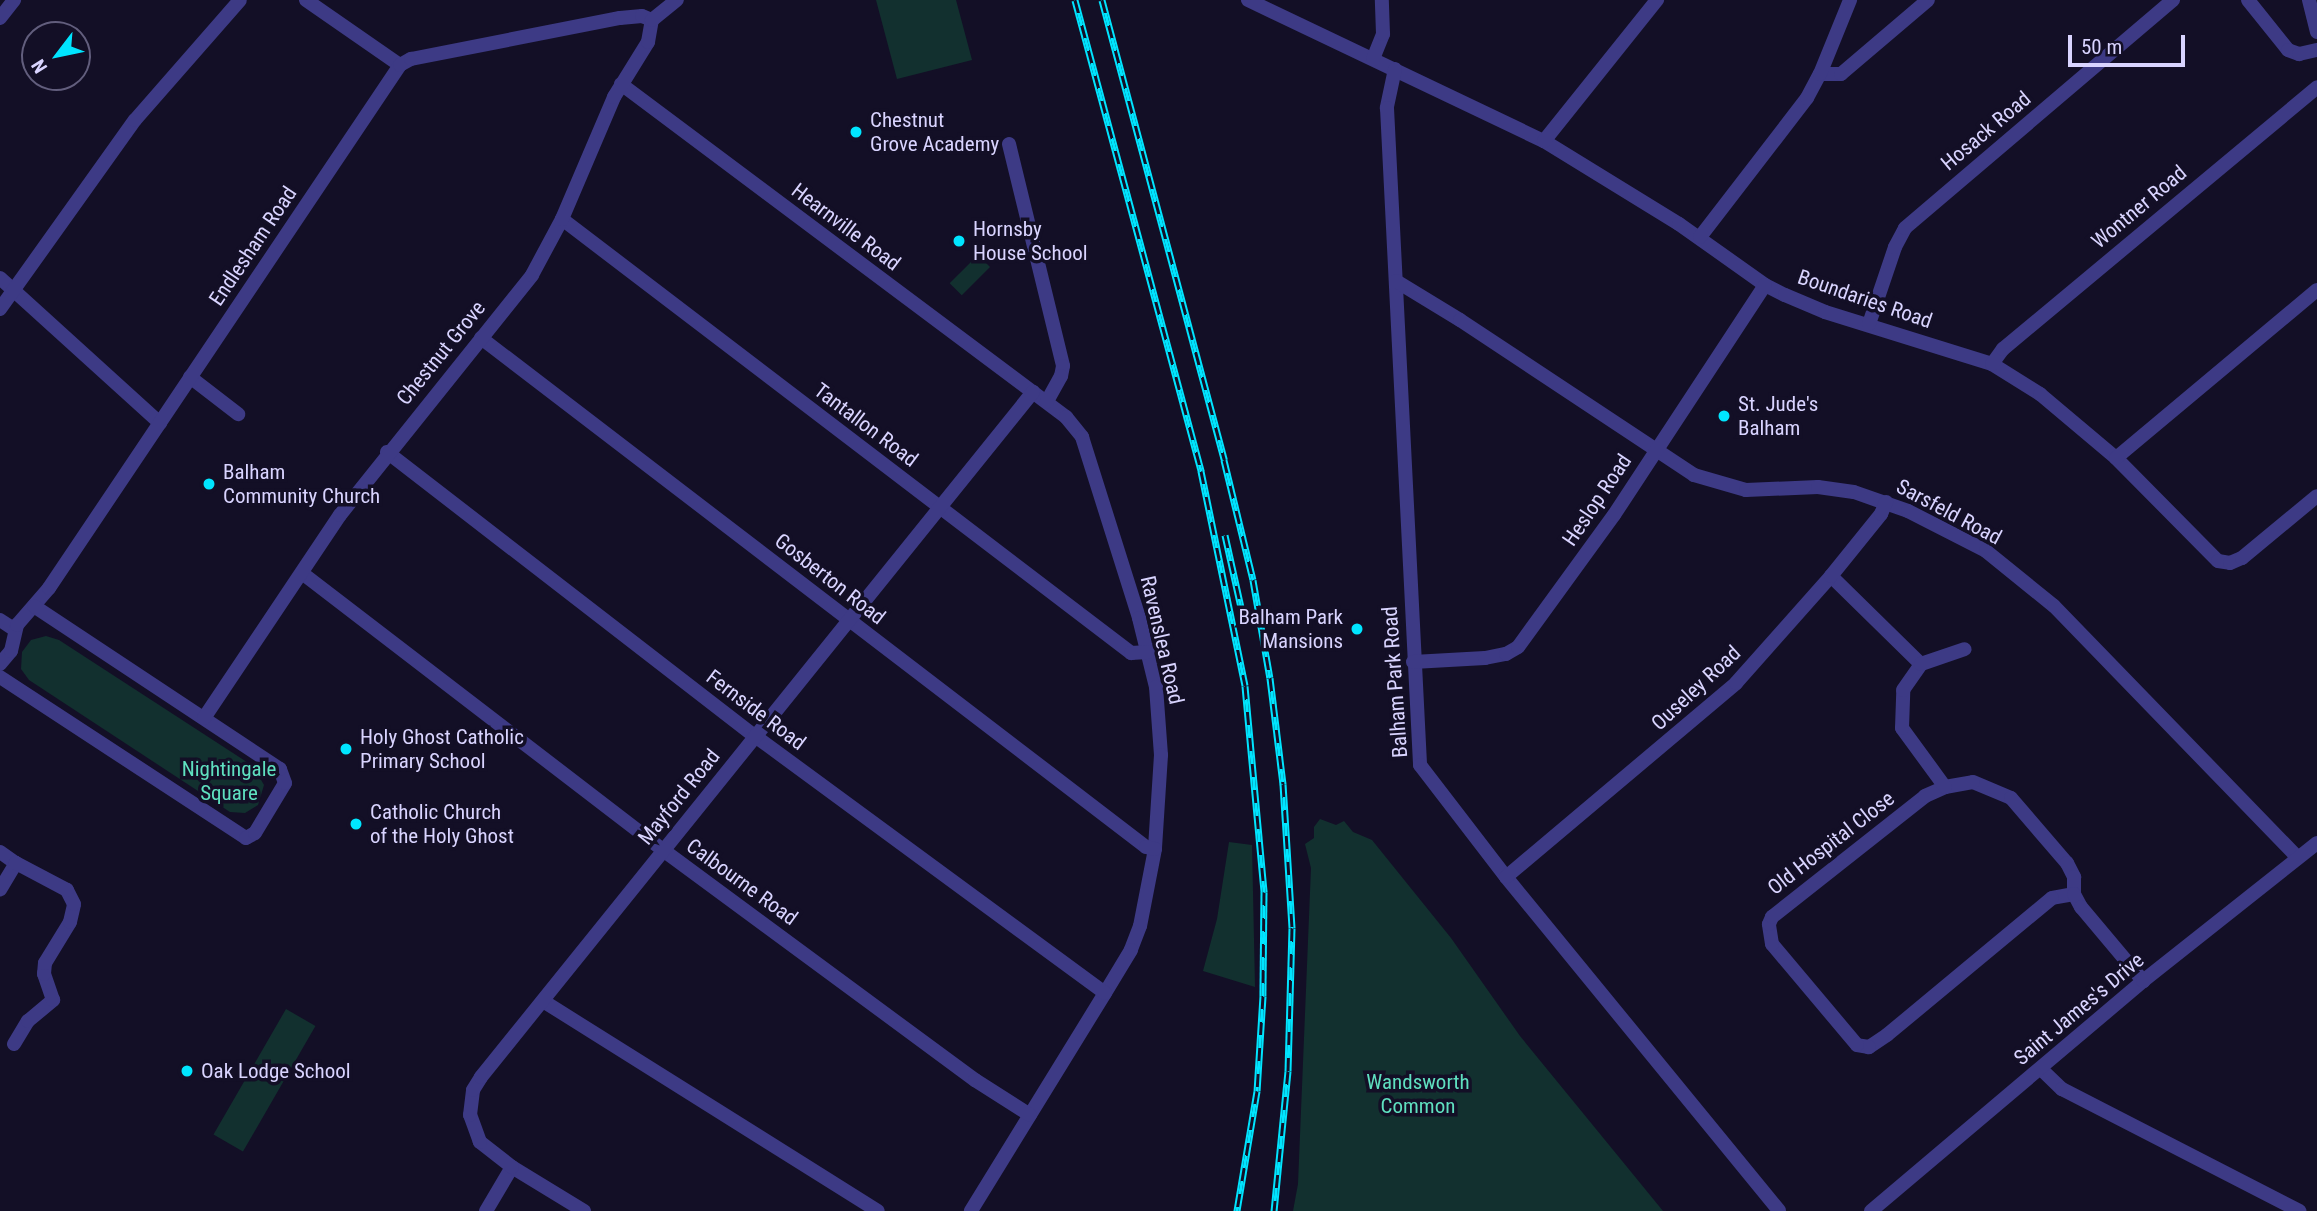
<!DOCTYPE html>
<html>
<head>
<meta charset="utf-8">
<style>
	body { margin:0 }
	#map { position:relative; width:2317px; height:1211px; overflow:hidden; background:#130f26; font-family:"Roboto Condensed",sans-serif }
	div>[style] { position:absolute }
	.green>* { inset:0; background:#12302f; transform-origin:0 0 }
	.street>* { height:14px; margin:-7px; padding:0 7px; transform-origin:7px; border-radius:7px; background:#3d3a85 }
	.rail>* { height:7px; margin-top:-3.5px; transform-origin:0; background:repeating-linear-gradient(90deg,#130f26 0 13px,#00e5ff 0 26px); box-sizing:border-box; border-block:2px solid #00e5ff }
	.dots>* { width:19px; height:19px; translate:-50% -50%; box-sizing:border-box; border:4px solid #130f26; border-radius:50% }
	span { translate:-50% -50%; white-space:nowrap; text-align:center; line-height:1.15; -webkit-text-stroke:7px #130f26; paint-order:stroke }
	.poi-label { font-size:21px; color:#d9d4ff }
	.left { translate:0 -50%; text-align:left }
	.right { translate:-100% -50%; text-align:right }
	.street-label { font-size:21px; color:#d9d4ff }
	.park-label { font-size:21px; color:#5fe0c0 }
	.north { position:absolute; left:21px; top:21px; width:70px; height:70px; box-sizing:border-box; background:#130f26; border:2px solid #625e7d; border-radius:50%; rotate:238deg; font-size:19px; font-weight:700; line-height:28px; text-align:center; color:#d9d4ff }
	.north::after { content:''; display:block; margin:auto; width:24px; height:32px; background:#00e5ff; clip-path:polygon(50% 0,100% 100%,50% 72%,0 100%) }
	.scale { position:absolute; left:2068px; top:35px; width:117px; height:32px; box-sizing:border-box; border:4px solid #d9d4ff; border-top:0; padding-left:9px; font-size:21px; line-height:24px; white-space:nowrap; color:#d9d4ff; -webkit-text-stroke:5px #130f26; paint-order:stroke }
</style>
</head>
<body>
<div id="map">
	<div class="green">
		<i style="clip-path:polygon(876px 0,956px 0,972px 60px,897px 79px)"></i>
		<i style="left:978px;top:255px;width:17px;height:40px;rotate:45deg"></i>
		<i style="clip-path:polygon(46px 636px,59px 640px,253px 766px,264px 785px,258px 805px,245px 813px,230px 812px,29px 680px,21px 669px,22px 652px,31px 640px)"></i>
		<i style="clip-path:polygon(1320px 819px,1336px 825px,1344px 821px,1353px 832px,1372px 840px,1451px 938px,1520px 1036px,1663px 1211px,1293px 1211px,1298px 1184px,1311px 868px,1305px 844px,1314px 838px,1314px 827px)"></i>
		<i style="clip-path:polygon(1229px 842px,1252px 845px,1255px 987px,1203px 971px,1217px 919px)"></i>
		<i style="left:286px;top:1009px;width:34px;height:145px;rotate:30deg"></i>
	</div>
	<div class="street">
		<i style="left:306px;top:0;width:114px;rotate:34.7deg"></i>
		<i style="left:1248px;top:0;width:328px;rotate:25.5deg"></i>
		<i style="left:1544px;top:141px;width:158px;rotate:31.6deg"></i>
		<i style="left:1679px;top:224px;width:105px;rotate:35.3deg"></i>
		<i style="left:1765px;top:285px;width:22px;rotate:27deg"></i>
		<i style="left:1785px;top:295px;width:43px;rotate:23deg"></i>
		<i style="left:1825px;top:312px;width:175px;rotate:17.3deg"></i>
		<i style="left:1992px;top:364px;width:57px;rotate:32deg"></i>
		<i style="left:2040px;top:394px;width:99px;rotate:40.1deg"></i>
		<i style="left:2116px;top:458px;width:145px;rotate:45.3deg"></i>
		<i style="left:2218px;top:561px;width:12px;rotate:9deg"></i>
		<i style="left:2230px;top:563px;width:13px;rotate:-23deg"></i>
		<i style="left:2242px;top:558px;width:97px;rotate:-39.6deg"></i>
		<i style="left:2248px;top:0;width:64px;rotate:51.3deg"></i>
		<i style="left:2288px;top:50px;width:12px;rotate:20deg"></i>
		<i style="left:2299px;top:54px;width:18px;rotate:-13deg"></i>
		<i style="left:2309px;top:0;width:33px;rotate:76deg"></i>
		<i style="left:0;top:18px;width:23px;rotate:-52deg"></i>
		<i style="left:1373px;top:59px;width:27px;rotate:-68deg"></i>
		<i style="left:1383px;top:34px;width:34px;rotate:-92deg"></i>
		<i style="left:1395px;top:69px;width:40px;rotate:102deg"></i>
		<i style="left:1387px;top:108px;width:658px;rotate:87.12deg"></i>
		<i style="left:1420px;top:765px;width:141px;rotate:52.5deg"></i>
		<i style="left:1506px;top:877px;width:431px;rotate:50.7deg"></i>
		<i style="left:1820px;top:74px;width:21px"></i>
		<i style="left:1841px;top:74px;width:114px;rotate:-40.4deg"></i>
		<i style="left:621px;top:84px;width:556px;rotate:36.81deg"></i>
		<i style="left:1066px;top:417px;width:26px;rotate:51deg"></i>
		<i style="left:1082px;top:437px;width:190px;rotate:72.5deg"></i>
		<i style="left:1139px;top:618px;width:71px;rotate:76.2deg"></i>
		<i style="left:1156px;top:687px;width:68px;rotate:85.8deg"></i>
		<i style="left:1161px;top:755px;width:94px;rotate:93.7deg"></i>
		<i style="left:1155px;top:849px;width:78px;rotate:101deg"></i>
		<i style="left:1140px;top:926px;width:26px;rotate:111deg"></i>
		<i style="left:1131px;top:950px;width:50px;rotate:121.2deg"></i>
		<i style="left:1105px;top:993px;width:256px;rotate:121.6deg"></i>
		<i style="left:1544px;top:141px;width:181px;rotate:-51.3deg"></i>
		<i style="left:1009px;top:144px;width:228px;rotate:76.3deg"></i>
		<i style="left:1063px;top:366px;width:10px;rotate:101deg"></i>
		<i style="left:1061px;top:376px;width:29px;rotate:119deg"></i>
		<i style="left:562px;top:219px;width:716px;rotate:37.33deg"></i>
		<i style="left:1131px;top:653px;width:17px;rotate:-3deg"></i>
		<i style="left:1700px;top:237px;width:175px;rotate:-52.4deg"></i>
		<i style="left:1807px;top:98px;width:27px;rotate:-62deg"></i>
		<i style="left:1820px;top:74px;width:80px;rotate:-67.9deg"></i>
		<i style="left:0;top:278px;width:216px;rotate:42.2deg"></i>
		<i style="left:1396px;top:281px;width:75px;rotate:31.4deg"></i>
		<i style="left:1460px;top:320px;width:281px;rotate:33.5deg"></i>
		<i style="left:1694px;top:475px;width:54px;rotate:16.1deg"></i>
		<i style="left:1746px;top:490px;width:72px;rotate:-2.4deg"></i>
		<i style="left:1818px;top:487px;width:36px;rotate:8deg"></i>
		<i style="left:1854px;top:492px;width:57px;rotate:19.4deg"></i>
		<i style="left:1908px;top:511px;width:88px;rotate:27.1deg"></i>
		<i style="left:1986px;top:551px;width:87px;rotate:39deg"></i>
		<i style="left:2054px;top:606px;width:349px;rotate:45.9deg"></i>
		<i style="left:0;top:309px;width:232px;rotate:-54.5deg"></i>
		<i style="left:135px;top:120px;width:159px;rotate:-48.8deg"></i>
		<i style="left:1869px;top:324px;width:81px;rotate:-71.3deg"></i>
		<i style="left:1895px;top:247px;width:21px;rotate:-62deg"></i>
		<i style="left:1905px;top:228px;width:352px;rotate:-40.4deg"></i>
		<i style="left:481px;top:338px;width:837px;rotate:37.43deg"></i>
		<i style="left:1146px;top:847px;width:9px;rotate:13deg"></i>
		<i style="left:1992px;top:364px;width:19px;rotate:-54deg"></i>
		<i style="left:2003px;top:349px;width:409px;rotate:-39.8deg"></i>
		<i style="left:190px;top:377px;width:61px;rotate:37.6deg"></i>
		<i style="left:387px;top:452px;width:465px;rotate:37.7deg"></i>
		<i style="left:755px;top:736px;width:434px;rotate:36.3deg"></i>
		<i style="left:2116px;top:458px;width:262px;rotate:-39.9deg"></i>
		<i style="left:302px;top:573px;width:455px;rotate:37.5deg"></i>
		<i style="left:663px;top:850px;width:388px;rotate:36.4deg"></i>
		<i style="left:975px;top:1080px;width:65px;rotate:32.5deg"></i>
		<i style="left:1831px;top:576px;width:126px;rotate:44.4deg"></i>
		<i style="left:0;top:620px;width:17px;rotate:33deg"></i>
		<i style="left:1413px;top:662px;width:72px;rotate:-3.2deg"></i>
		<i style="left:1485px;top:658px;width:21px;rotate:-11deg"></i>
		<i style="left:1506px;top:654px;width:14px;rotate:-30deg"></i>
		<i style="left:1518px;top:647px;width:163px;rotate:-54deg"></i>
		<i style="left:1614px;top:515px;width:275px;rotate:-56.7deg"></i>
		<i style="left:0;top:664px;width:17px;rotate:-50deg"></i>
		<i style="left:11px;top:651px;width:27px;rotate:-77deg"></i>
		<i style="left:17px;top:625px;width:49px;rotate:-49.1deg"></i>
		<i style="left:49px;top:588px;width:630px;rotate:-56.13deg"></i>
		<i style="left:400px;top:65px;width:13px;rotate:-29deg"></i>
		<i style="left:411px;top:59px;width:213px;rotate:-11.1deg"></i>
		<i style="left:620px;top:18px;width:22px;rotate:-5deg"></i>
		<i style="left:642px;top:16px;width:11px;rotate:22deg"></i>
		<i style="left:0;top:677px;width:294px;rotate:33.2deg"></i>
		<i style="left:246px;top:838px;width:10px;rotate:-29deg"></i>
		<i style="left:255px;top:833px;width:58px;rotate:-59deg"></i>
		<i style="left:285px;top:783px;width:15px;rotate:-110deg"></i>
		<i style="left:280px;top:769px;width:295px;rotate:-146.5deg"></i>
		<i style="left:204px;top:718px;width:244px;rotate:-56.2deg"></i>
		<i style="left:340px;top:515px;width:307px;rotate:-51.3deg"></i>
		<i style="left:532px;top:275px;width:64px;rotate:-61.8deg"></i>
		<i style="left:562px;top:219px;width:133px;rotate:-66.9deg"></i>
		<i style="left:614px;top:97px;width:65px;rotate:-58.3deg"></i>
		<i style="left:648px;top:42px;width:22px;rotate:-80deg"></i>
		<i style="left:652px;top:20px;width:32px;rotate:-39deg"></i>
		<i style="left:1973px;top:782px;width:41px;rotate:22.8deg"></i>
		<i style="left:2011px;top:798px;width:86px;rotate:49.3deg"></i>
		<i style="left:2067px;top:863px;width:16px;rotate:63deg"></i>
		<i style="left:2074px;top:877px;width:17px;rotate:90deg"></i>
		<i style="left:2074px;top:894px;width:22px;rotate:170deg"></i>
		<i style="left:2052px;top:898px;width:214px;rotate:140.3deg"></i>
		<i style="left:1887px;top:1035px;width:22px;rotate:146deg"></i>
		<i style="left:1869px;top:1047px;width:12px;rotate:-171deg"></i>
		<i style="left:1857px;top:1045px;width:132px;rotate:-130.1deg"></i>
		<i style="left:1772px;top:944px;width:20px;rotate:-99deg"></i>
		<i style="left:1769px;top:924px;width:8px;rotate:-67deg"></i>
		<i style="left:1772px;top:917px;width:195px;rotate:-38.3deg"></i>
		<i style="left:1925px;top:796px;width:22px;rotate:-24deg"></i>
		<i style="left:1945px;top:787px;width:28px;rotate:-10deg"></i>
		<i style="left:1945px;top:787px;width:73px;rotate:-126.1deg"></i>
		<i style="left:1902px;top:728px;width:38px;rotate:-88deg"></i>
		<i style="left:1903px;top:690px;width:32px;rotate:-55deg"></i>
		<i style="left:1921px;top:664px;width:46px;rotate:-18.8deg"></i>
		<i style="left:0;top:852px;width:19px;rotate:35deg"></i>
		<i style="left:16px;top:863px;width:31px;rotate:121deg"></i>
		<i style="left:1506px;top:877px;width:301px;rotate:-40.1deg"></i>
		<i style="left:1736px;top:683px;width:143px;rotate:-48.4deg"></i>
		<i style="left:1831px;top:576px;width:80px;rotate:-51.1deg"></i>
		<i style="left:1881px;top:514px;width:13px;rotate:-67deg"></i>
		<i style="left:2074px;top:894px;width:15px;rotate:62deg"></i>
		<i style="left:2081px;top:907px;width:97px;rotate:50deg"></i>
		<i style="left:543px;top:1001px;width:395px;rotate:32.1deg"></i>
		<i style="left:14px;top:1044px;width:27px;rotate:-59deg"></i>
		<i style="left:28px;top:1021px;width:33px;rotate:-40deg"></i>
		<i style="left:53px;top:1000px;width:28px;rotate:-109deg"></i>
		<i style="left:44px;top:974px;width:11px;rotate:-85deg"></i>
		<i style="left:45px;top:963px;width:48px;rotate:-58.6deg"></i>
		<i style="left:70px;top:922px;width:18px;rotate:-77deg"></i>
		<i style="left:74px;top:904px;width:16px;rotate:-117deg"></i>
		<i style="left:67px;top:890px;width:58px;rotate:-152.1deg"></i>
		<i style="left:2041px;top:1069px;width:29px;rotate:44deg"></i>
		<i style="left:2062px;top:1089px;width:267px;rotate:27.2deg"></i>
		<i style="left:486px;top:1211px;width:51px;rotate:-59.4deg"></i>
		<i style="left:584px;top:1211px;width:84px;rotate:-148.6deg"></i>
		<i style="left:512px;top:1167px;width:41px;rotate:-142deg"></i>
		<i style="left:480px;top:1142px;width:29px;rotate:-110deg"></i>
		<i style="left:470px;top:1115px;width:25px;rotate:-83deg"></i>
		<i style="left:473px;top:1090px;width:15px;rotate:-58deg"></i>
		<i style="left:481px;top:1077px;width:880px;rotate:-51.14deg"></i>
		<i style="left:1871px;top:1211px;width:356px;rotate:-40.2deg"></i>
		<i style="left:2143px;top:981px;width:222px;rotate:-38.4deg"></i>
	</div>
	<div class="rail">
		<i style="left:1075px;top:0;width:488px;rotate:75deg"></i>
		<i style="left:1201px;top:471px;width:219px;rotate:78.4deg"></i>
		<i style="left:1245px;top:686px;width:207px;rotate:84.7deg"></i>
		<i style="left:1264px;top:892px;width:104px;rotate:90.6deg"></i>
		<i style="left:1263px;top:996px;width:95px;rotate:93.6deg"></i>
		<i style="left:1257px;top:1091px;width:122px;rotate:99.5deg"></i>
		<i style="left:1102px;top:0;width:476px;rotate:75.1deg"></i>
		<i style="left:1224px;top:460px;width:123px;rotate:76.4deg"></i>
		<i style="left:1253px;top:580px;width:99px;rotate:80.2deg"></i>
		<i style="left:1270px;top:678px;width:107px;rotate:83deg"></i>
		<i style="left:1283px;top:784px;width:144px;rotate:86.4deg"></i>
		<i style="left:1292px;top:928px;width:143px;rotate:91.6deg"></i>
		<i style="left:1288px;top:1071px;width:141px;rotate:95.7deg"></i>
		<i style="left:1225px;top:535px;width:74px;rotate:77.5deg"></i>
	</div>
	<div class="dots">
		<i style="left:856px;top:132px;background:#00e5ff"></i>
		<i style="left:959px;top:241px;background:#00e5ff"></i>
		<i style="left:1724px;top:416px;background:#00e5ff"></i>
		<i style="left:209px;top:484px;background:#00e5ff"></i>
		<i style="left:1357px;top:629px;background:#00e5ff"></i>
		<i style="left:346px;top:749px;background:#00e5ff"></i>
		<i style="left:356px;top:824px;background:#00e5ff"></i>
		<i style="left:187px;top:1071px;background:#00e5ff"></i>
	</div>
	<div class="poi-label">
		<span class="left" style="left:870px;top:132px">Chestnut<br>Grove Academy</span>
		<span class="left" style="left:973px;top:241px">Hornsby<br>House School</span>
		<span class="left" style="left:1738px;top:416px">St. Jude's<br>Balham</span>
		<span class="left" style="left:223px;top:484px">Balham<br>Community Church</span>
		<span class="right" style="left:1343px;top:629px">Balham Park<br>Mansions</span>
		<span class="left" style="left:360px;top:749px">Holy Ghost Catholic<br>Primary School</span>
		<span class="left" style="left:370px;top:824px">Catholic Church<br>of the Holy Ghost</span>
		<span class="left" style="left:201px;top:1071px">Oak Lodge School</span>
	</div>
	<div class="street-label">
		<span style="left:1986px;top:131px;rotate:-40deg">Hosack Road</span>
		<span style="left:2139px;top:207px;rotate:-40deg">Wontner Road</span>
		<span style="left:846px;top:227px;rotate:37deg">Hearnville Road</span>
		<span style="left:253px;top:246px;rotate:-56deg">Endlesham Road</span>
		<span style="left:1865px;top:299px;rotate:19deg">Boundaries Road</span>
		<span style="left:441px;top:353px;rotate:-51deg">Chestnut Grove</span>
		<span style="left:866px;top:425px;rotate:37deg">Tantallon Road</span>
		<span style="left:1597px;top:500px;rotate:-56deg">Heslop Road</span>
		<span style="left:1949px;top:512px;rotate:28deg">Sarsfeld Road</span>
		<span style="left:830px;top:579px;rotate:38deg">Gosberton Road</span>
		<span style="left:1162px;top:640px;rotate:77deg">Ravenslea Road</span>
		<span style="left:1395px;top:682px;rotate:-94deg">Balham Park Road</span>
		<span style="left:1696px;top:688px;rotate:-43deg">Ouseley Road</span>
		<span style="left:756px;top:710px;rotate:37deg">Fernside Road</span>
		<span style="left:679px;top:797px;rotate:-51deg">Mayford Road</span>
		<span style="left:1831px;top:843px;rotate:-38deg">Old Hospital Close</span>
		<span style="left:742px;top:882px;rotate:36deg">Calbourne Road</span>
		<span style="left:2079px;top:1009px;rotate:-40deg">Saint James's Drive</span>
	</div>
	<div class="park-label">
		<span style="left:229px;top:781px">Nightingale<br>Square</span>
		<span style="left:1418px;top:1094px">Wandsworth<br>Common</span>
	</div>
	<div class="north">N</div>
	<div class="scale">50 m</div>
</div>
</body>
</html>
